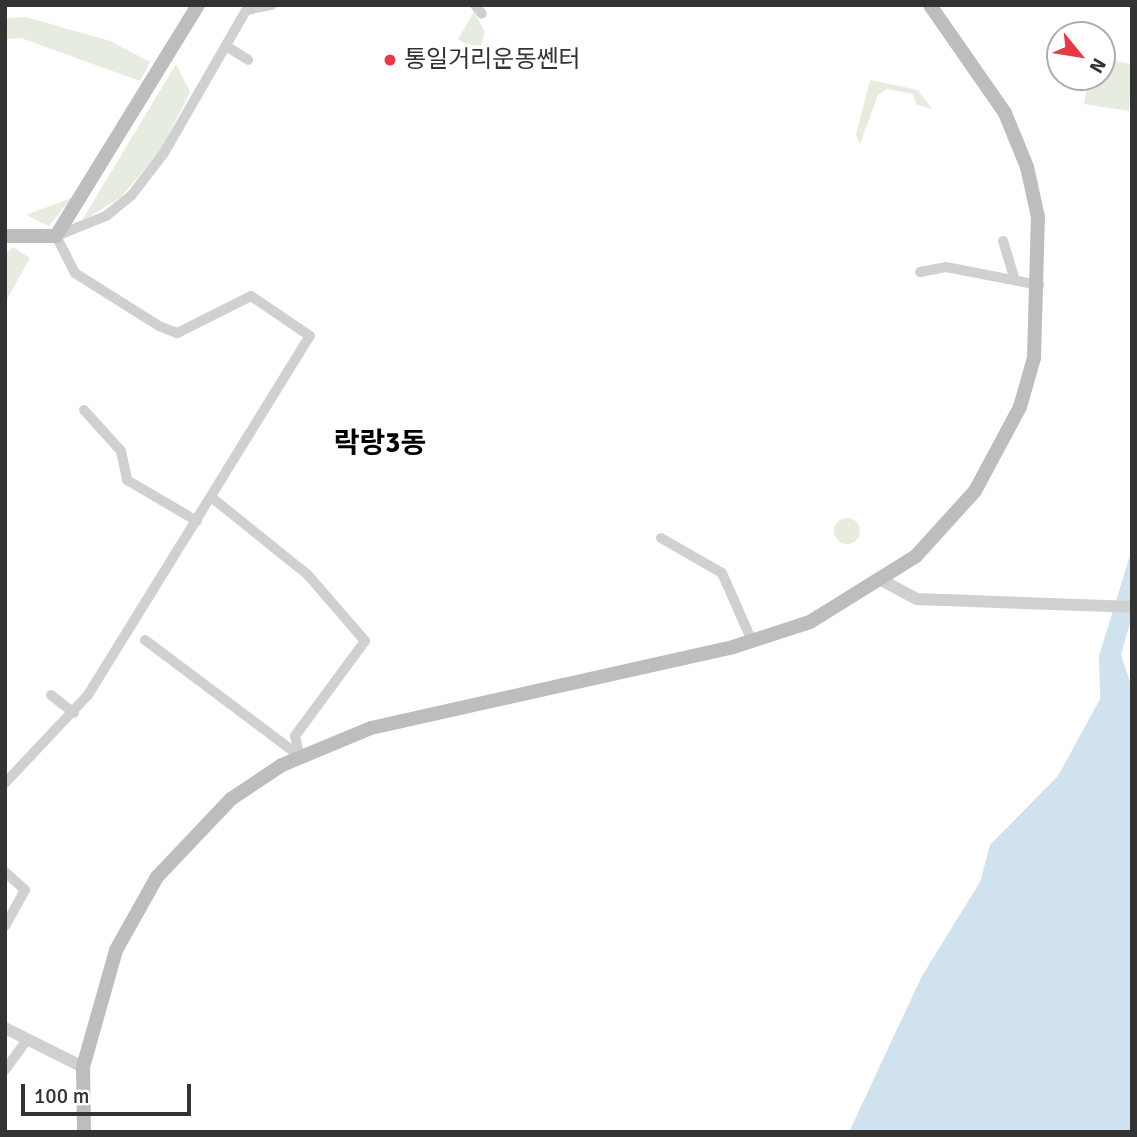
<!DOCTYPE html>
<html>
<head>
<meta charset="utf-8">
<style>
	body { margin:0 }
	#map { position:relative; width:1137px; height:1137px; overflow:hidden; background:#fff; font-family:Signika,"Noto Sans KR",sans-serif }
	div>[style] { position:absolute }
	.green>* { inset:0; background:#e6ecdf }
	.round { border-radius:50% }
	.water>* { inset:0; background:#cfe2ee }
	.minor>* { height:10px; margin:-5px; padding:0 5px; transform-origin:5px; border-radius:5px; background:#d0d0d0 }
	.tertiary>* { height:12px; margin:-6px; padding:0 6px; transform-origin:6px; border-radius:6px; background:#d0d0d0 }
	.secondary>* { height:14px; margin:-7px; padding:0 7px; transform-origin:7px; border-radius:7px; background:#bdbdbd }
	.dots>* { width:19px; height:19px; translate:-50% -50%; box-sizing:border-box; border:4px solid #fff; border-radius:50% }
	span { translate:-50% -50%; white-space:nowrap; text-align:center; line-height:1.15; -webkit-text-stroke:7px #fff; paint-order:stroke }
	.poi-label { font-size:24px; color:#333 }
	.left { translate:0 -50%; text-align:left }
	.quarter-label { font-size:28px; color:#000; font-weight:700 }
	.frame { position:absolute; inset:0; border:7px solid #333; pointer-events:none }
	.north { position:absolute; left:1046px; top:21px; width:70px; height:70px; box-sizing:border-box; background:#fff; border:2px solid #adadad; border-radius:50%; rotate:120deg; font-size:19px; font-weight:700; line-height:28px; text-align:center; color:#333 }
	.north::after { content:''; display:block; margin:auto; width:24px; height:32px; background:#e63946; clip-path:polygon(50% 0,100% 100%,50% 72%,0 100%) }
	.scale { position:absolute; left:21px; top:1084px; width:170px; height:32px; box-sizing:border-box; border:4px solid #333; border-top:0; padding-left:9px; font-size:21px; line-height:24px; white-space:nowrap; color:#333; -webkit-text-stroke:5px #fff; paint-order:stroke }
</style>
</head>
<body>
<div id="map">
	<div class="green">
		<i style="clip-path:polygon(474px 12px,485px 32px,479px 52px,458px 39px)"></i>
		<i style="clip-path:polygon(26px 17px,110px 41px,150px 62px,140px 81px,21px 38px,5px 39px,5px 18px)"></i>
		<i style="clip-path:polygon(1102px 59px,1132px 64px,1129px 111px,1084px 104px,1089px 77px,1102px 77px)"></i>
		<i style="clip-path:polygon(176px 64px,190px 92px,161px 150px,121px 197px,81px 222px)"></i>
		<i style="clip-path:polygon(870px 80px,918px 90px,933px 110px,916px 104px,913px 94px,887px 89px,878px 95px,860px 144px,856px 135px)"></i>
		<i style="clip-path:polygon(72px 198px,49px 226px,26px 215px)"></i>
		<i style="clip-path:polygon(13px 247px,30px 258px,5px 303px,5px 254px)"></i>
		<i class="round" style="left:834px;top:518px;width:26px;height:26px"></i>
	</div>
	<div class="water">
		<i style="clip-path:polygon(1132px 549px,1132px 616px,1121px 655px,1132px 688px,1132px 1132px,849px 1132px,922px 976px,980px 882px,990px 845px,1058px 776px,1100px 699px,1099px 656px)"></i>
	</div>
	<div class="minor">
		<i style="left:475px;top:5px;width:11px;rotate:52deg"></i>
		<i style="left:247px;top:10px;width:25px;rotate:-12deg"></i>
		<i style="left:226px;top:46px;width:26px;rotate:32deg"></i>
		<i style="left:1003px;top:241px;width:41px;rotate:72.9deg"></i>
		<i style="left:920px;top:272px;width:26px;rotate:-11deg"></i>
		<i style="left:946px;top:267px;width:95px;rotate:11deg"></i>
		<i style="left:84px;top:410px;width:55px;rotate:47.9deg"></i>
		<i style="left:121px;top:451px;width:30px;rotate:78deg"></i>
		<i style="left:127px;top:480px;width:81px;rotate:30.4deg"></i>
		<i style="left:211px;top:497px;width:124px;rotate:38.8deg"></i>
		<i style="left:308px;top:575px;width:87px;rotate:49.2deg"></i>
		<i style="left:365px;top:641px;width:118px;rotate:126.4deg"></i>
		<i style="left:295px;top:736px;width:22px;rotate:77deg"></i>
		<i style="left:661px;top:538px;width:70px;rotate:29.8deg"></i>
		<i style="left:722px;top:573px;width:74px;rotate:66.2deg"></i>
		<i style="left:145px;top:640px;width:190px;rotate:36.9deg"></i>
		<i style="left:51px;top:695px;width:29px;rotate:38deg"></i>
		<i style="left:5px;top:783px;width:121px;rotate:-46.7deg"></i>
		<i style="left:88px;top:695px;width:422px;rotate:-58.3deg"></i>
		<i style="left:310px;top:336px;width:71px;rotate:-145.9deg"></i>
		<i style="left:251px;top:296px;width:83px;rotate:153.4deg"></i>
		<i style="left:177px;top:333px;width:19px;rotate:-159deg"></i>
		<i style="left:159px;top:326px;width:99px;rotate:-147.8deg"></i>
		<i style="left:75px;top:273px;width:42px;rotate:-117.2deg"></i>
		<i style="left:56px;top:236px;width:54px;rotate:-21.8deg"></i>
		<i style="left:106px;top:216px;width:32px;rotate:-39deg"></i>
		<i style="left:131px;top:196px;width:54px;rotate:-52.5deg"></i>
		<i style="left:164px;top:153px;width:171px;rotate:-60.1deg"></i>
		<i style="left:5px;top:872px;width:27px;rotate:42deg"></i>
		<i style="left:25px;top:890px;width:41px;rotate:119.1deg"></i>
		<i style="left:5px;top:1070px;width:36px;rotate:-54deg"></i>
	</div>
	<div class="tertiary">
		<i style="left:883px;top:581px;width:38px;rotate:28deg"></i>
		<i style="left:917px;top:599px;width:215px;rotate:2.1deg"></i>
		<i style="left:5px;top:1028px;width:87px;rotate:26.6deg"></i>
	</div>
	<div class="secondary">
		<i style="left:5px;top:236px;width:51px"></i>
		<i style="left:56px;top:236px;width:271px;rotate:-58.4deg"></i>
		<i style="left:84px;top:1132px;width:65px;rotate:-90.9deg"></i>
		<i style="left:83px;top:1067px;width:122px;rotate:-74.2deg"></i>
		<i style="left:116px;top:950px;width:84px;rotate:-60.7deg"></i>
		<i style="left:157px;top:877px;width:108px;rotate:-46.5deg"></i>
		<i style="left:231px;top:799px;width:61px;rotate:-33.7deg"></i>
		<i style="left:282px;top:765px;width:96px;rotate:-22.6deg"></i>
		<i style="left:371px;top:728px;width:371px;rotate:-12.6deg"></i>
		<i style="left:733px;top:647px;width:81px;rotate:-18deg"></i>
		<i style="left:810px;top:622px;width:125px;rotate:-31.9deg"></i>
		<i style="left:916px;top:556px;width:88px;rotate:-47.8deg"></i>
		<i style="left:975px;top:491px;width:95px;rotate:-61.8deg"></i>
		<i style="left:1020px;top:407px;width:51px;rotate:-74.1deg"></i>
		<i style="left:1034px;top:358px;width:141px;rotate:-88.4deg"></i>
		<i style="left:1038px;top:217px;width:51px;rotate:-102.4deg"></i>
		<i style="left:1027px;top:167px;width:58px;rotate:-112.2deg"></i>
		<i style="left:1005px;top:113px;width:131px;rotate:-124.8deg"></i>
	</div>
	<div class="dots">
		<i style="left:390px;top:60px;background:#e63946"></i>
	</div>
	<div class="poi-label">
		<span class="left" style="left:404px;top:60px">통일거리운동쎈터</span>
	</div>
	<div class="quarter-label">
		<span style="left:380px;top:443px">락랑3동</span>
	</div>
	<div class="frame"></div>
	<div class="north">N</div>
	<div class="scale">100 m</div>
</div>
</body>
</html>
